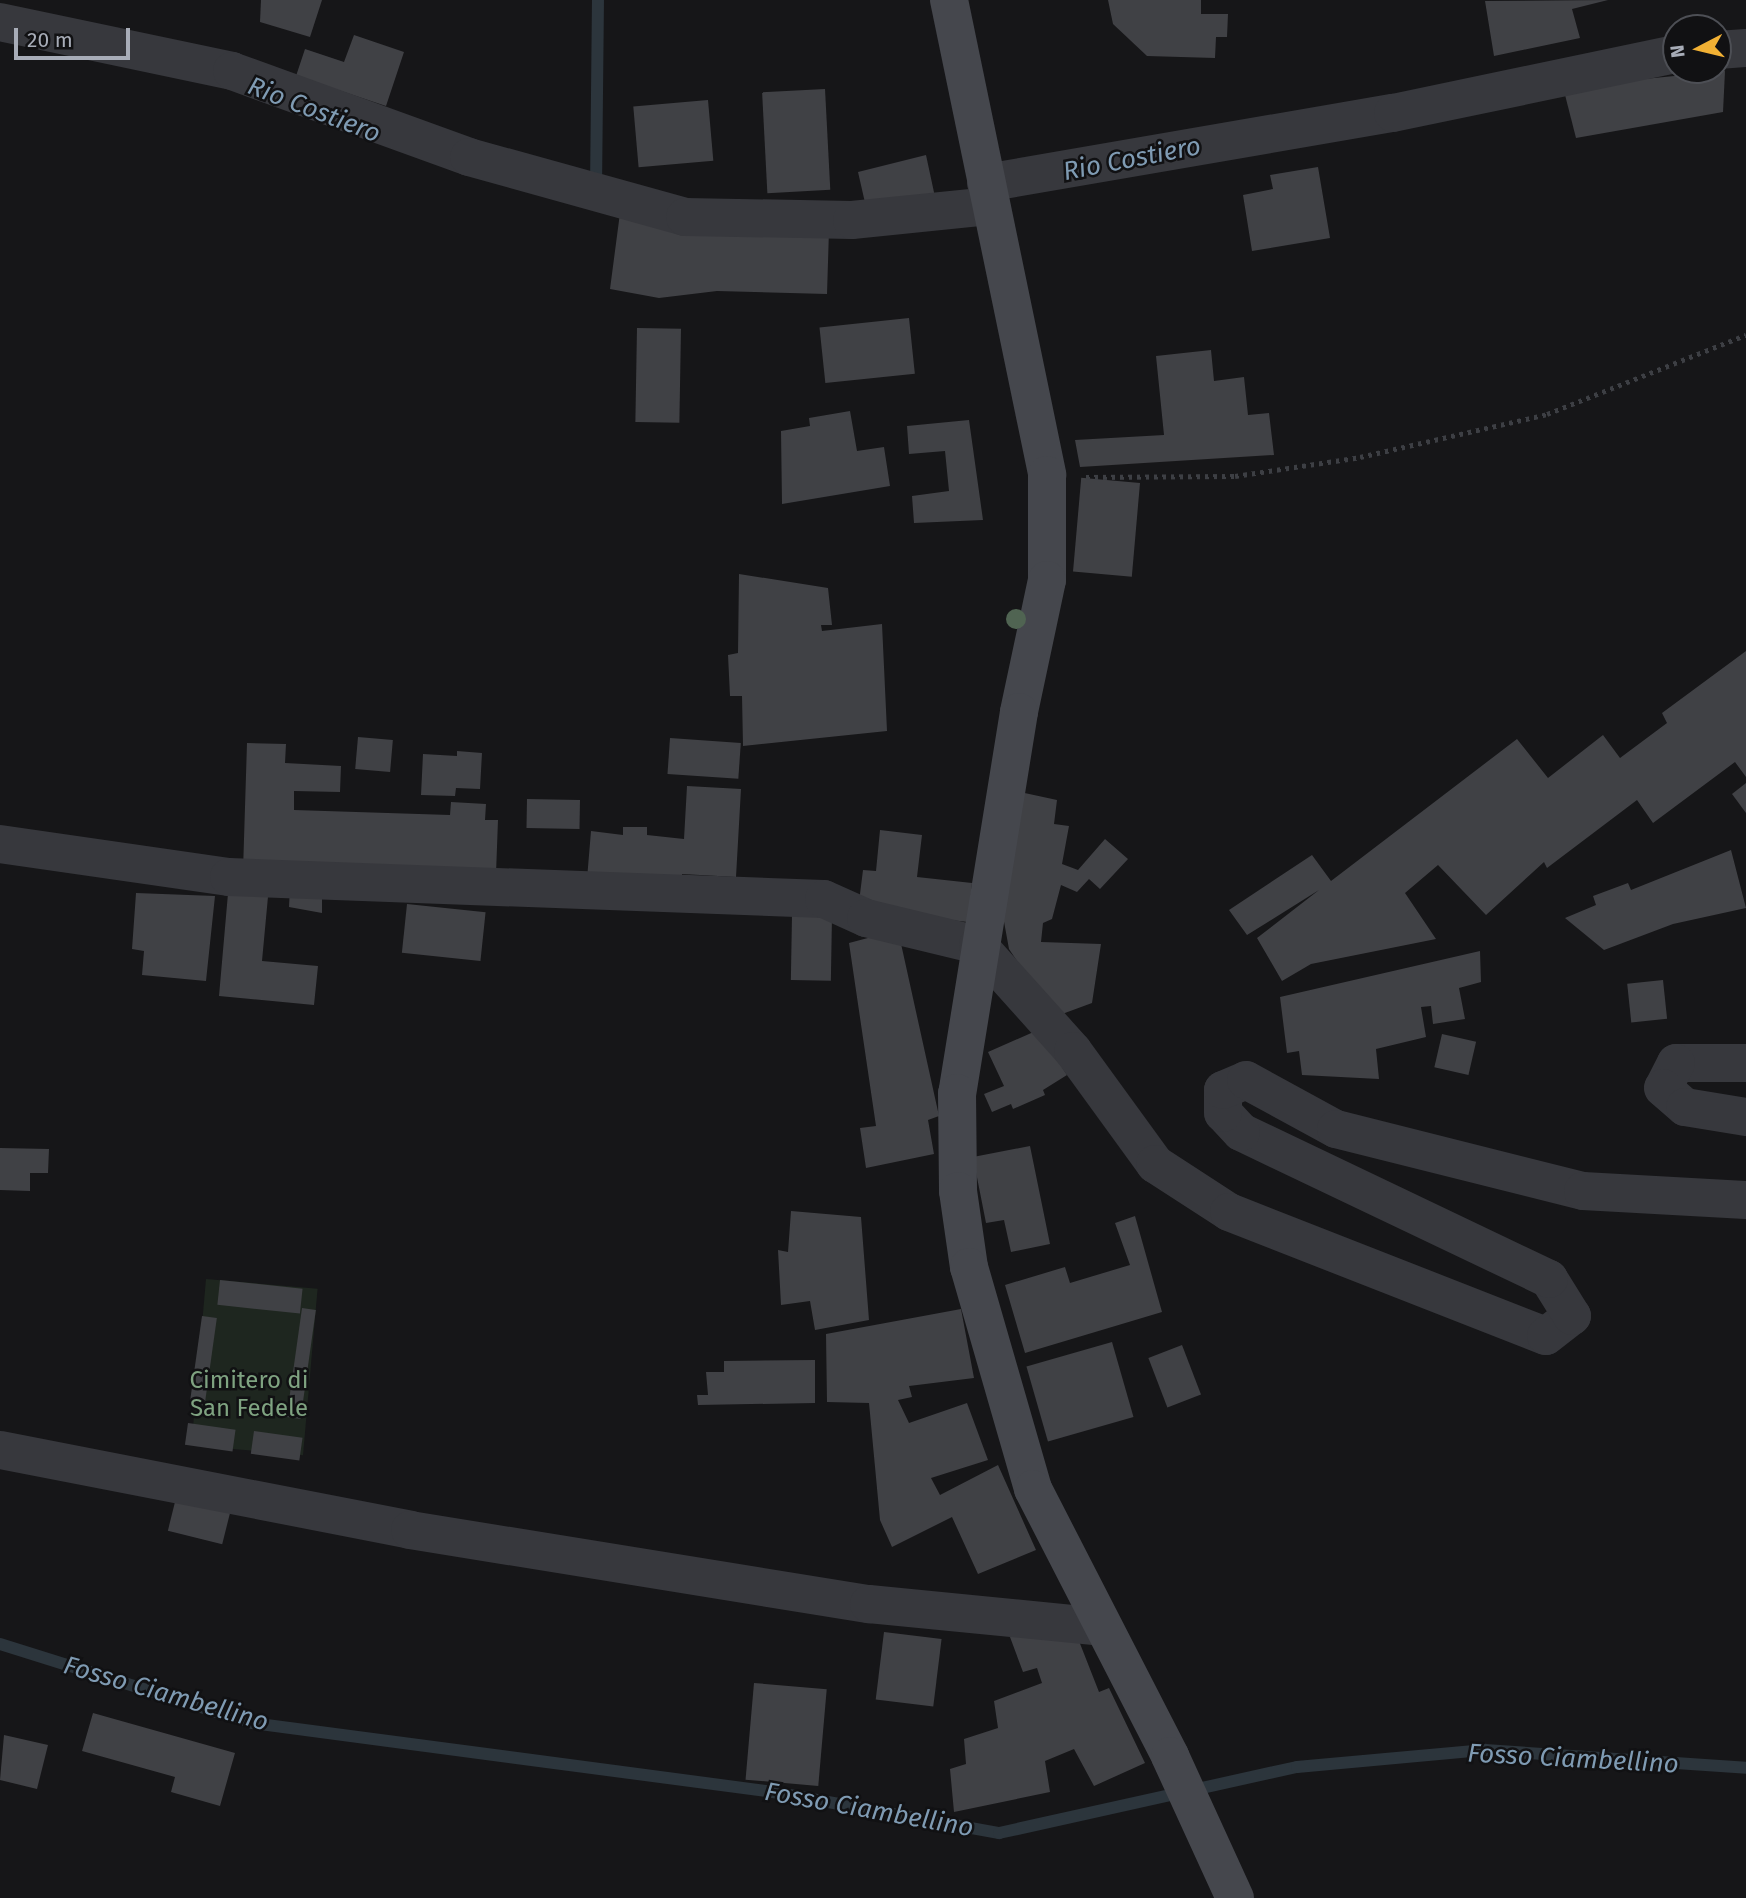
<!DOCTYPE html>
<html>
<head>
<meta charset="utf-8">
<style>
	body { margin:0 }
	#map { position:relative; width:1746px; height:1898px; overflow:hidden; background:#161618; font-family:"Fira Sans",sans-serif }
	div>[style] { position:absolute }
	.green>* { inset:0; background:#1e261f; transform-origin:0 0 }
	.stream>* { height:12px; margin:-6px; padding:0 6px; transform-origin:6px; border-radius:6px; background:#2c353c }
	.building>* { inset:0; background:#404145; transform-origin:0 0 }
	.path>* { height:4.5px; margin-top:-2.25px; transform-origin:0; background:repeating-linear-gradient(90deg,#3d3f44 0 3.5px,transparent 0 8.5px) }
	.minor>* { height:38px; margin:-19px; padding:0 19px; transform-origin:19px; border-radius:19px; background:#37383d }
	.secondary>* { height:38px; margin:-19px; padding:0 19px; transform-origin:19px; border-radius:19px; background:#45474d }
	.trees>* { width:20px; height:20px; margin:-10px; border-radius:50%; background:#506452 }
	span { translate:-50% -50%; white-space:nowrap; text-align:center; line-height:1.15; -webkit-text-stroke:5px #111113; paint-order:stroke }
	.park-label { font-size:24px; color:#7fa381 }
	.water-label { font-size:26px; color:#7f9bb3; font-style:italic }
	.north { position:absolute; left:1662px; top:14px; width:70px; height:70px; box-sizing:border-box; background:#111113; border:2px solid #4d4f55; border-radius:50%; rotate:263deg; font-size:19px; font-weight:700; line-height:28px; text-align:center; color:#a8adb8 }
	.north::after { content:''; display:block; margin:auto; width:24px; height:32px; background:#f2b134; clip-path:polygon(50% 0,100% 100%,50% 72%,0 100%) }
	.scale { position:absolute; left:14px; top:28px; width:116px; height:32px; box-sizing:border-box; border:4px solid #a8adb8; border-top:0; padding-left:9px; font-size:21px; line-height:24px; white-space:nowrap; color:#a8adb8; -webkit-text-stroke:5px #111113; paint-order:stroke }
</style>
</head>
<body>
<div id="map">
	<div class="green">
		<i style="left:206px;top:1279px;width:112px;height:167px;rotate:5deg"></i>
	</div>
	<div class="stream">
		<i style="left:596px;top:189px;width:189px;rotate:-89.4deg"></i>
		<i style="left:0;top:1644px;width:264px;rotate:17.4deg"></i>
		<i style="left:252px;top:1723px;width:526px;rotate:7.54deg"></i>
		<i style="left:773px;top:1792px;width:230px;rotate:10.3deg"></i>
		<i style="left:999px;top:1833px;width:305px;rotate:-12.5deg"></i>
		<i style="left:1297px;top:1767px;width:189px;rotate:-5.2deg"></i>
		<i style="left:1485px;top:1750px;width:262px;rotate:3.9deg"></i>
	</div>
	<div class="building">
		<i style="clip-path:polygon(261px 0,322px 0,310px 37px,260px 22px)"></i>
		<i style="clip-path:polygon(1108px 0,1201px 0,1201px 14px,1228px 14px,1227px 37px,1216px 37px,1215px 58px,1147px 56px,1113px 24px)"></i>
		<i style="clip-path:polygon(1608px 0,1572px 9px,1580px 38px,1494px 56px,1485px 1px)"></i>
		<i style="clip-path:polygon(354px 35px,404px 52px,386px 106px,296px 76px,305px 49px,344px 62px)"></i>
		<i style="clip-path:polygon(1725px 71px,1723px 112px,1576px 138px,1563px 87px)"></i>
		<i style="left:825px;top:89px;width:101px;height:63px;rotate:87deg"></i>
		<i style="left:708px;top:100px;width:61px;height:75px;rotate:85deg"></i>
		<i style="clip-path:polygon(926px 155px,935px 197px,866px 207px,858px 172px)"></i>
		<i style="clip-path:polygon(1318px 167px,1330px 238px,1252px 251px,1243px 195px,1273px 189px,1270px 175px)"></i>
		<i style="clip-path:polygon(620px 213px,829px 230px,827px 294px,717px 291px,659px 298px,610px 289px)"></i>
		<i style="left:909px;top:318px;width:56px;height:90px;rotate:84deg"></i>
		<i style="left:637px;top:328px;width:44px;height:94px;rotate:1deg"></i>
		<i style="clip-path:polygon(1211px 350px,1214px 381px,1244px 377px,1248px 415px,1269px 413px,1274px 455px,1080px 467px,1075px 440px,1164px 435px,1156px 356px)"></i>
		<i style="clip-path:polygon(850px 411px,857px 451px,884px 447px,890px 486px,782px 504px,781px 431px,810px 426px,809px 418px)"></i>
		<i style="clip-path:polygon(969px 420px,983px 520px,914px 523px,912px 496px,949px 491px,945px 451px,909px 454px,907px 426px)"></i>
		<i style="left:1140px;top:483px;width:94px;height:59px;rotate:95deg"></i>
		<i style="clip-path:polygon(739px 574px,828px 588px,832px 625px,821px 625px,822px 631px,882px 624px,887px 731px,743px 746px,742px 696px,730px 696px,728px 655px,738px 653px)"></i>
		<i style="clip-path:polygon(1746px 651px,1746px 777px,1735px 762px,1653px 823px,1637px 800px,1547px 868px,1544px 862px,1486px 915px,1438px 865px,1405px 893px,1436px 939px,1311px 964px,1282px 981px,1257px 938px,1319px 890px,1247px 935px,1229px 910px,1312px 855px,1331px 881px,1517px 739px,1548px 778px,1603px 735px,1620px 758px,1667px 723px,1662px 713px)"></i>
		<i style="left:358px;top:737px;width:35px;height:32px;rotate:5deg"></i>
		<i style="left:670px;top:738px;width:71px;height:36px;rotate:4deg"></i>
		<i style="clip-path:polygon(247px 743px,286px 744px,285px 763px,341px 766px,340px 792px,294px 791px,294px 810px,450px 815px,451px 802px,486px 804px,485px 820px,498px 820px,496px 874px,243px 871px)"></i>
		<i style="clip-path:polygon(457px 751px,482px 753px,480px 789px,456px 788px,455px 796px,421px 795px,423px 754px,457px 756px)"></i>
		<i style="clip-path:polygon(1746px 783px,1746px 813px,1732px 794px)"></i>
		<i style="clip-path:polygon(687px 786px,741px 789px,736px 877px,682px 874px,682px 883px,587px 879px,591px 831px,623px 835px,623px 827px,647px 827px,647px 835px,684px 839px)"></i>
		<i style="clip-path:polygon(1020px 792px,1057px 800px,1054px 824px,1069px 826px,1062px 864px,1078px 870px,1105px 839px,1128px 859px,1100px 889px,1089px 879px,1077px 892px,1061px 885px,1052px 919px,1043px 923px,1041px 942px,1101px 944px,1092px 1003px,1054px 1017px,1009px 949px,1003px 916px)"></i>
		<i style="left:527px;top:799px;width:53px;height:29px;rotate:1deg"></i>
		<i style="clip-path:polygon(880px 830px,922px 835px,917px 877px,972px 883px,968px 922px,858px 910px,863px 870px,876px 871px)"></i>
		<i style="clip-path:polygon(1731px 850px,1746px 908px,1673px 924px,1604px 950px,1565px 918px,1596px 905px,1593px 896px,1628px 883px,1631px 890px)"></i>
		<i style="clip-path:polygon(229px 882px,269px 886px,262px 961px,318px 966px,314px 1005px,219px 996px)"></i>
		<i style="clip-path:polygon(322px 886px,322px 913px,289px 907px,290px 887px)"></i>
		<i style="clip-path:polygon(136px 893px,215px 896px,206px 981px,142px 975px,144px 951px,132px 949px)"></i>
		<i style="left:407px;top:904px;width:79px;height:49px;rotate:6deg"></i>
		<i style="left:792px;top:915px;width:40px;height:65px;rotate:1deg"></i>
		<i style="clip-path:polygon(898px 930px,939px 1116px,928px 1120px,934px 1154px,866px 1168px,860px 1128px,876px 1126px,849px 943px)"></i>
		<i style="clip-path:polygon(1480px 951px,1481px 982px,1459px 988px,1465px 1019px,1433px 1024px,1431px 1006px,1421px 1007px,1426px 1037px,1376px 1049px,1379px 1079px,1302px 1075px,1299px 1051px,1287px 1053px,1280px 997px)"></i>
		<i style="left:1663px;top:980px;width:39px;height:36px;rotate:84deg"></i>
		<i style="clip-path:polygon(1038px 1030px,1067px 1075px,1043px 1090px,1045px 1095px,1013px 1109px,1011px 1104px,992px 1112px,984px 1094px,1004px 1086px,988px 1052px)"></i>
		<i style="left:1442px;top:1034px;width:35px;height:34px;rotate:13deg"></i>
		<i style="clip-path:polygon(1030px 1146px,1050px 1244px,1011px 1252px,1004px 1220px,986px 1223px,973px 1157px)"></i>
		<i style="clip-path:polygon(0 1148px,49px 1149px,48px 1173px,30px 1173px,30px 1191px,0 1190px)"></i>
		<i style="clip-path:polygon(791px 1211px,861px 1217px,869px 1320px,815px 1330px,810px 1301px,781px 1305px,778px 1250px,788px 1252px)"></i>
		<i style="clip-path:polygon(1135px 1216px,1162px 1312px,1025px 1353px,1005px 1285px,1065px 1267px,1070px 1283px,1130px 1265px,1115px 1223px)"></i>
		<i style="left:220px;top:1280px;width:83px;height:25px;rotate:6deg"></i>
		<i style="left:302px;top:1308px;width:14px;height:110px;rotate:8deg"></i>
		<i style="clip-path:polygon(961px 1309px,974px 1378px,909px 1386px,912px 1397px,898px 1400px,909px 1423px,967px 1403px,988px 1460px,931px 1478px,940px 1495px,998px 1465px,1036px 1550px,978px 1574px,952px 1517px,892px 1547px,880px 1520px,869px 1403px,827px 1402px,826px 1334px)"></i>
		<i style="left:202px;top:1316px;width:15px;height:88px;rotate:8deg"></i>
		<i style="left:1112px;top:1342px;width:78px;height:89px;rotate:74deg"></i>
		<i style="left:1182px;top:1345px;width:53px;height:36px;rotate:69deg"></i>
		<i style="clip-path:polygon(815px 1360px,815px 1403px,698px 1405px,697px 1395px,708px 1395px,706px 1372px,724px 1372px,724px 1361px)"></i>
		<i style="left:188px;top:1423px;width:48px;height:22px;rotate:8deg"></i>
		<i style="left:254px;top:1431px;width:49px;height:23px;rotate:8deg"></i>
		<i style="left:179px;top:1486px;width:56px;height:46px;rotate:14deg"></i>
		<i style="clip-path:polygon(1007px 1629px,1079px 1641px,1099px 1692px,1109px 1688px,1145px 1763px,1094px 1786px,1074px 1749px,1045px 1761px,1050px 1792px,954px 1812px,950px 1769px,966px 1764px,964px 1739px,998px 1728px,994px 1701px,1042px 1683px,1037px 1668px,1023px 1672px)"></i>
		<i style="left:884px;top:1632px;width:58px;height:68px;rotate:7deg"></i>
		<i style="left:754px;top:1683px;width:73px;height:97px;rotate:5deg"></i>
		<i style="clip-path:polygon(93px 1713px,235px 1753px,220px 1806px,171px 1792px,175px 1777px,82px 1751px)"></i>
		<i style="clip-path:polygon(4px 1735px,48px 1745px,37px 1789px,0 1780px)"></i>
	</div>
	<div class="path">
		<i style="left:1086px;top:477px;width:149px;rotate:-0.4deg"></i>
		<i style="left:1235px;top:476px;width:126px;rotate:-8.6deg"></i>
		<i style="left:1360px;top:457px;width:192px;rotate:-12.9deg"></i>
		<i style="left:1547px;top:414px;width:214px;rotate:-21.7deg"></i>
	</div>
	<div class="minor">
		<i style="left:0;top:22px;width:237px;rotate:11.9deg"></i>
		<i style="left:232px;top:71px;width:252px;rotate:19.9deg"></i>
		<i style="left:469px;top:157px;width:224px;rotate:15.5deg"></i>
		<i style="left:685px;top:217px;width:167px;rotate:1deg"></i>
		<i style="left:852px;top:220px;width:140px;rotate:-5.8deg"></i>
		<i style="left:1718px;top:50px;width:28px;rotate:-4deg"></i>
		<i style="left:986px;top:183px;width:413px;rotate:-9.8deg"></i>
		<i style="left:1393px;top:113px;width:289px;rotate:-11.8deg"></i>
		<i style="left:0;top:844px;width:231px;rotate:8.2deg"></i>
		<i style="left:229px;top:877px;width:595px;rotate:2.12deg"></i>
		<i style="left:824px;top:899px;width:46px;rotate:24.3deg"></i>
		<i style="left:866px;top:918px;width:115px;rotate:13.6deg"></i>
		<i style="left:978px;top:945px;width:142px;rotate:48.1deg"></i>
		<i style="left:1073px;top:1051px;width:140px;rotate:54deg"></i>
		<i style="left:1155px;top:1164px;width:88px;rotate:33deg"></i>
		<i style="left:1229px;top:1212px;width:340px;rotate:21.4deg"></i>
		<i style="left:1546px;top:1336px;width:33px;rotate:-38deg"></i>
		<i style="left:1572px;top:1316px;width:44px;rotate:-121.9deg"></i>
		<i style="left:1549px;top:1279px;width:341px;rotate:-154.5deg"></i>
		<i style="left:1241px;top:1132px;width:26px;rotate:-133deg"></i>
		<i style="left:1223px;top:1113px;width:23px;rotate:-90deg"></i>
		<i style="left:1223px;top:1090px;width:25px;rotate:-23deg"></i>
		<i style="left:1246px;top:1080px;width:102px;rotate:28.6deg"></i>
		<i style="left:1336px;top:1129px;width:255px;rotate:14.1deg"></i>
		<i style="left:1583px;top:1191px;width:163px;rotate:3.2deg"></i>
		<i style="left:1746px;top:1063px;width:70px;rotate:180deg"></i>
		<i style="left:1676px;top:1063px;width:28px;rotate:117deg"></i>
		<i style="left:1663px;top:1088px;width:29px;rotate:41deg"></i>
		<i style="left:1685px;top:1107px;width:62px;rotate:9.3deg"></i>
		<i style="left:0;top:1450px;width:418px;rotate:11deg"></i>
		<i style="left:410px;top:1530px;width:465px;rotate:9.2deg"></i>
		<i style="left:869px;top:1604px;width:234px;rotate:5.6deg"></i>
	</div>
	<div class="secondary">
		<i style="left:949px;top:0;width:485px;rotate:78.3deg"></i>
		<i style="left:1047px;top:475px;width:105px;rotate:90deg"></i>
		<i style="left:1047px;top:580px;width:135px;rotate:102deg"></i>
		<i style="left:1019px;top:712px;width:386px;rotate:99.2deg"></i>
		<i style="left:957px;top:1093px;width:98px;rotate:89.4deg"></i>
		<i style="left:958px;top:1191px;width:77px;rotate:81.8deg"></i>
		<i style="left:969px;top:1267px;width:231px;rotate:73.9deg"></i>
		<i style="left:1033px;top:1489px;width:300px;rotate:62.8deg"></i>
		<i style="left:1170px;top:1756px;width:156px;rotate:65.4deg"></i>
	</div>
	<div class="trees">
		<i style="left:1016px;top:619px"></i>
	</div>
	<div class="park-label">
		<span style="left:249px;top:1395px">Cimitero di<br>San Fedele</span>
	</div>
	<div class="water-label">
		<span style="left:314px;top:110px;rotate:21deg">Rio Costiero</span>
		<span style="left:1132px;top:159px;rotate:-11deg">Rio Costiero</span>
		<span style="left:166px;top:1694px;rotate:16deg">Fosso Ciambellino</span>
		<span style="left:1573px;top:1759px;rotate:3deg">Fosso Ciambellino</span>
		<span style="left:869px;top:1810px;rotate:10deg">Fosso Ciambellino</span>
	</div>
	<div class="north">N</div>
	<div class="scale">20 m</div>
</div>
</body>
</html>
